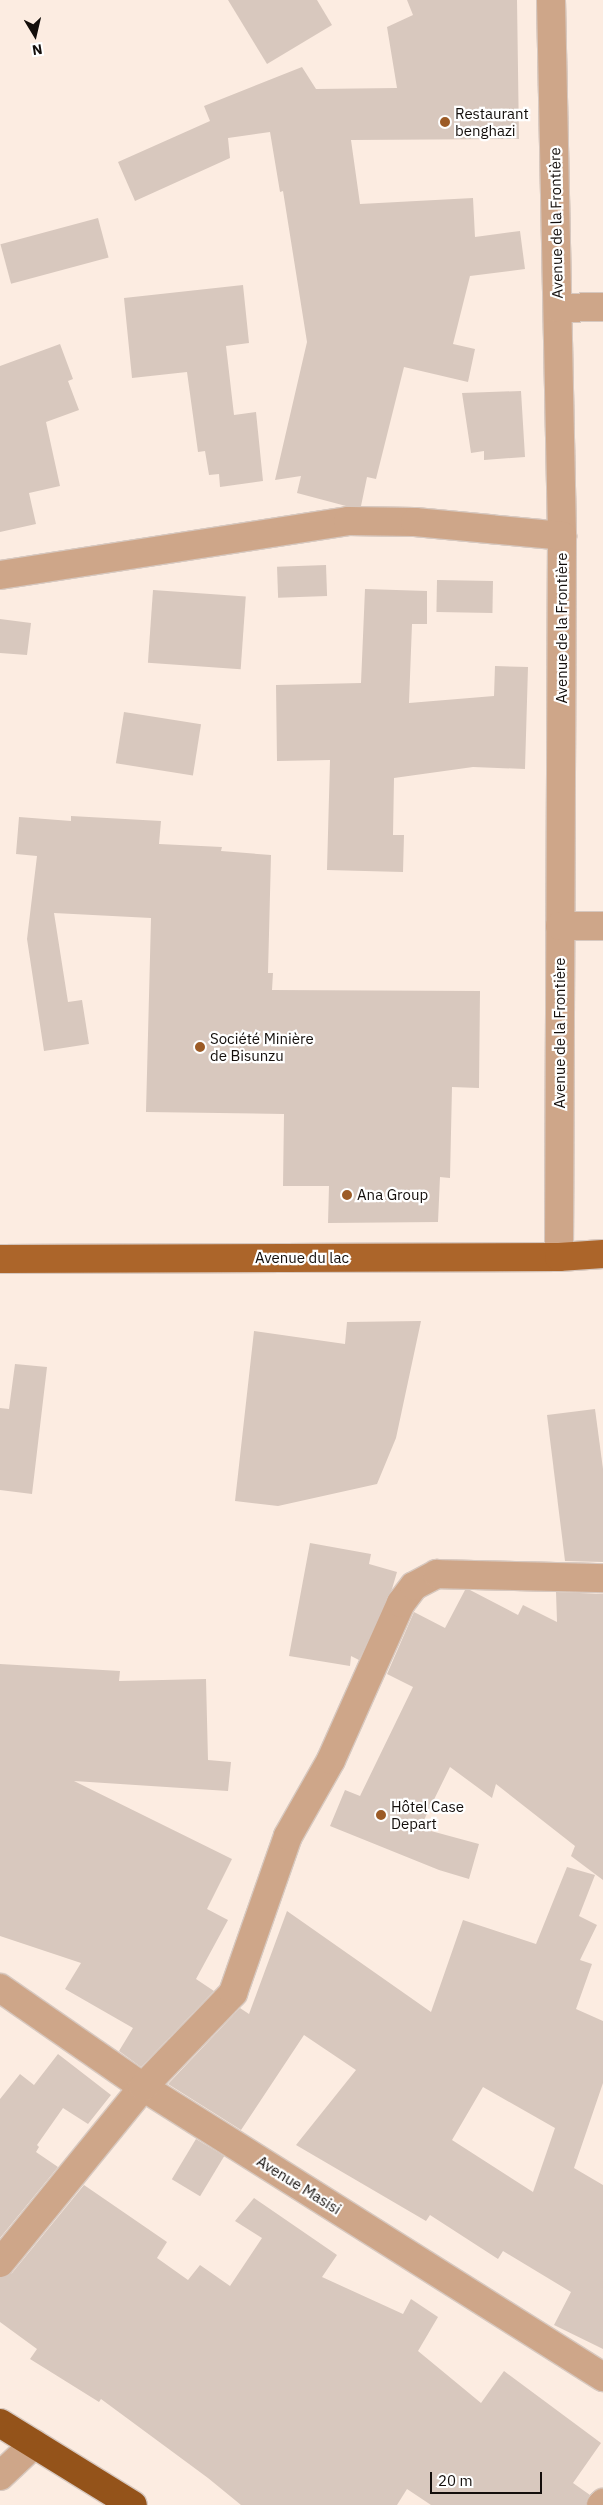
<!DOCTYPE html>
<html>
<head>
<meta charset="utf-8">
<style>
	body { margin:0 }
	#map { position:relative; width:603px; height:2505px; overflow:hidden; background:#fcece1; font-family:"IBM Plex Sans",sans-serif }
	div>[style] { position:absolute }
	.building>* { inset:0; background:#d8c8be; transform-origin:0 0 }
	.roads { filter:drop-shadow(1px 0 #d7c8bf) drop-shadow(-1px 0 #d7c8bf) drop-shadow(0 1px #d7c8bf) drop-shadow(0 -1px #d7c8bf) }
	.minor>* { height:28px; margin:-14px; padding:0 14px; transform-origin:14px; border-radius:14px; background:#cea689 }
	.major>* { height:28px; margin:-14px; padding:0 14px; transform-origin:14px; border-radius:14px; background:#ac652a }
	.highway>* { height:28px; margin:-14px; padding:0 14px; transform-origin:14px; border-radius:14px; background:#94531a }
	.dots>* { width:14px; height:14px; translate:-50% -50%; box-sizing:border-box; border:2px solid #fff; border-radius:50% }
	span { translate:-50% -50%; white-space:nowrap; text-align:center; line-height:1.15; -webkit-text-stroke:4.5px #fff; paint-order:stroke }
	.poi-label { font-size:15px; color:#130e0b }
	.left { translate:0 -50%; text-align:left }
	.street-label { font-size:15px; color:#130e0b }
	.north { position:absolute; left:10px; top:10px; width:50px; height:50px; -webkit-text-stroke:4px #fff; paint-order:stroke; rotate:171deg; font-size:14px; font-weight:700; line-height:20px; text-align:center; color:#130e0b }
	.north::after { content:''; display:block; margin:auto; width:18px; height:22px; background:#130e0b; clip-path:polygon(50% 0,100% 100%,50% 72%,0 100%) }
	.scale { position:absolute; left:430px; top:2472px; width:112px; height:22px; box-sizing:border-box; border:2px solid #130e0b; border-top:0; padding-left:6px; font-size:15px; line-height:18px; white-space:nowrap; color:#130e0b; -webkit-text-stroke:4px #fff; paint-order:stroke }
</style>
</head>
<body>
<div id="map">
	<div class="building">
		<i style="clip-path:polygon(228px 0,317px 0,332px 25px,267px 64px)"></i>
		<i style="clip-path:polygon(407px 0,517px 0,519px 139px,351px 140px,360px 204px,473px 198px,475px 237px,520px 231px,525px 269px,470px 276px,453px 344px,475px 349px,468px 382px,404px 367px,376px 479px,367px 477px,361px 506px,346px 506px,297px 493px,301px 476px,275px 480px,307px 342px,283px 191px,280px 192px,270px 132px,228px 138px,230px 158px,135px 201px,118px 162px,210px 121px,204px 106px,302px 67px,316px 89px,397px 88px,387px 27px,413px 15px)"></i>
		<i style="left:98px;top:218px;width:41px;height:101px;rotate:75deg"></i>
		<i style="clip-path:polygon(243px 285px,249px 343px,226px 346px,234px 415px,256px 412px,263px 481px,220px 487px,219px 474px,209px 475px,205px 451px,198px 452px,187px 372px,132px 378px,124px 298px)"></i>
		<i style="clip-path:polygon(60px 344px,73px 379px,68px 381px,79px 410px,46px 422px,60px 486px,29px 493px,36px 524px,0 532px,0 366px)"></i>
		<i style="clip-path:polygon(521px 391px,525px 457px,484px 460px,484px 451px,471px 453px,462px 393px)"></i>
		<i style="left:326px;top:565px;width:31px;height:49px;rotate:88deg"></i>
		<i style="left:437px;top:580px;width:56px;height:32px;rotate:1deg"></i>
		<i style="clip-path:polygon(365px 589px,427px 591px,427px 624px,412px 624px,409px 703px,494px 696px,495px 666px,528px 667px,525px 769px,473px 767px,394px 778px,393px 835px,404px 835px,403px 872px,327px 870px,330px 760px,277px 761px,276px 685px,361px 683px)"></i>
		<i style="left:153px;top:590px;width:93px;height:73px;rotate:4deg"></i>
		<i style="clip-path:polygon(0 619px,31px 623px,27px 655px,0 653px)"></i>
		<i style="left:124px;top:712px;width:78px;height:52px;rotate:9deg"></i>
		<i style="clip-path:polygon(71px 816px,161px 821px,159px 844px,222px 847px,221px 851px,271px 855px,268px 973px,273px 973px,272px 990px,480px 991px,479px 1088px,452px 1087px,450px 1178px,440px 1177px,438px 1222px,328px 1223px,329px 1186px,283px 1186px,284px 1114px,146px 1112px,151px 918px,54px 913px,68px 1002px,82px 1000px,89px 1044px,44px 1051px,27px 939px,37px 856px,16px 854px,19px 817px,71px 821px)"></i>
		<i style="clip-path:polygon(421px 1321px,396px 1438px,377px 1484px,278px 1506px,235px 1501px,254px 1331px,345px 1344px,347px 1322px)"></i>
		<i style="clip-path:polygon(15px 1364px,47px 1367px,32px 1494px,0 1490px,0 1408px,9px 1409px)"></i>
		<i style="clip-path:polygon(595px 1409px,603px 1469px,603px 1562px,565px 1561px,547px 1415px)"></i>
		<i style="clip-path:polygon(310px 1543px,371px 1554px,369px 1564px,397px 1572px,392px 1589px,359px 1660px,351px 1656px,350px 1666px,289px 1656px)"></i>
		<i style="clip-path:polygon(465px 1590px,470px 1590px,518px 1615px,523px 1605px,557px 1622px,556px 1592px,603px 1594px,603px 1880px,571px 1856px,575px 1846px,496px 1784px,492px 1798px,450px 1767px,420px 1828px,479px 1844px,469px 1879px,439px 1870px,330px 1826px,345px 1790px,360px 1796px,413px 1687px,387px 1674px,414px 1612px,445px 1628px)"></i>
		<i style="clip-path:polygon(0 1664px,120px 1671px,119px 1681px,206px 1679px,208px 1760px,231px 1762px,228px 1791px,74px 1781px,232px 1859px,207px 1909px,228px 1920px,196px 1979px,214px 1991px,141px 2067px,119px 2051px,133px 2028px,65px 1989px,81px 1963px,0 1936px)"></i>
		<i style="clip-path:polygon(evenodd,567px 1867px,595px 1875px,579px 1916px,597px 1925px,580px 1960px,592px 1964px,576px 2009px,603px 2021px,603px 2083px,574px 2168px,603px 2185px,603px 2349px,554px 2325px,571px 2292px,503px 2251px,498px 2259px,430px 2215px,426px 2221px,296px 2145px,356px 2070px,304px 2035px,241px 2130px,168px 2084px,240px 2008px,249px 2014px,287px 1911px,431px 2012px,463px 1920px,536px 1944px,567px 1867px,483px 2087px,555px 2128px,533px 2192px,452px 2140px,483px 2087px)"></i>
		<i style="clip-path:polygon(58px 2054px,111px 2095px,88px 2124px,63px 2108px,37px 2145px,39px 2147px,36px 2152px,58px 2167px,0 2238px,0 2099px,20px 2074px,34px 2085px)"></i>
		<i style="left:196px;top:2139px;width:33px;height:47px;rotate:31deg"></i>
		<i style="clip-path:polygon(84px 2185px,167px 2242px,157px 2258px,188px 2280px,200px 2265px,230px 2286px,262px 2238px,235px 2221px,254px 2198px,337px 2255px,322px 2277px,403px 2314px,411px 2299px,438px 2317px,418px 2351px,481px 2403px,504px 2371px,601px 2443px,573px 2483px,590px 2495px,586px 2505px,431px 2505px,407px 2489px,397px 2505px,241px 2505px,208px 2478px,101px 2399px,99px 2402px,30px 2359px,37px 2349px,0 2322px,0 2278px,12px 2273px)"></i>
	</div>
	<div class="roads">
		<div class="minor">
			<i style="left:551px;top:0;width:536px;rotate:88.82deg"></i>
			<i style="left:562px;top:536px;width:721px;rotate:90.24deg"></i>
			<i style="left:558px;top:308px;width:45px;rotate:-1.3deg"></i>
			<i style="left:0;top:575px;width:352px;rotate:-8.8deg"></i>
			<i style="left:348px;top:521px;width:67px;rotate:0.9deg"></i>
			<i style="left:415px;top:522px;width:148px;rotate:5.4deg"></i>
			<i style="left:560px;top:926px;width:43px"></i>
			<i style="left:0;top:1988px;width:174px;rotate:34.7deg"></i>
			<i style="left:143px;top:2087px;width:544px;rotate:32.23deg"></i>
			<i style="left:0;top:2263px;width:227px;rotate:-50.9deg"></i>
			<i style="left:143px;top:2087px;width:130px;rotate:-46.2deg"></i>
			<i style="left:233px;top:1993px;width:166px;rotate:-70.7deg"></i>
			<i style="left:288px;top:1836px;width:87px;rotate:-60.5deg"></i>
			<i style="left:331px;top:1760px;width:172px;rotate:-66deg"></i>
			<i style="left:401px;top:1603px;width:21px;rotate:-53deg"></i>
			<i style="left:414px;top:1586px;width:26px;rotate:-28deg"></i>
			<i style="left:437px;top:1574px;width:166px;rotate:1.4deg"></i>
			<i style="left:0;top:2476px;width:47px;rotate:-43.3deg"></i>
			<i style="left:601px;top:2505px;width:3px;rotate:-45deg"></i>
		</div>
		<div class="major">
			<i style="left:0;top:1259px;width:559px;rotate:-0.2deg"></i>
			<i style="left:559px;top:1257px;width:44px;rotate:-3.9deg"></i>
		</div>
		<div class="highway">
			<i style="left:0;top:2423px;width:156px;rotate:31.7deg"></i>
		</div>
	</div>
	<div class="dots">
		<i style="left:445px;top:122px;background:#9c5b26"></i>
		<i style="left:200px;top:1047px;background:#9c5b26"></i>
		<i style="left:347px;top:1195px;background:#9c5b26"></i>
		<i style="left:381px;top:1815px;background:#9c5b26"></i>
	</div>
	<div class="poi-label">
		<span class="left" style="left:455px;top:122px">Restaurant<br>benghazi</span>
		<span class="left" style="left:210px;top:1047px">Société Minière<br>de Bisunzu</span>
		<span class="left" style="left:357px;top:1195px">Ana Group</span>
		<span class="left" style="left:391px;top:1815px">Hôtel Case<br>Depart</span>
	</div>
	<div class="street-label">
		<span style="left:556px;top:223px;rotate:-91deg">Avenue de la Frontière</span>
		<span style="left:562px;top:628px;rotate:-90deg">Avenue de la Frontière</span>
		<span style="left:560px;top:1033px;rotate:-90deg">Avenue de la Frontière</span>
		<span style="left:302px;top:1258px">Avenue du lac</span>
		<span style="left:299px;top:2185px;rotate:32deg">Avenue Masisi</span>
	</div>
	<div class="north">N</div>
	<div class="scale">20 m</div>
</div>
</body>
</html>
